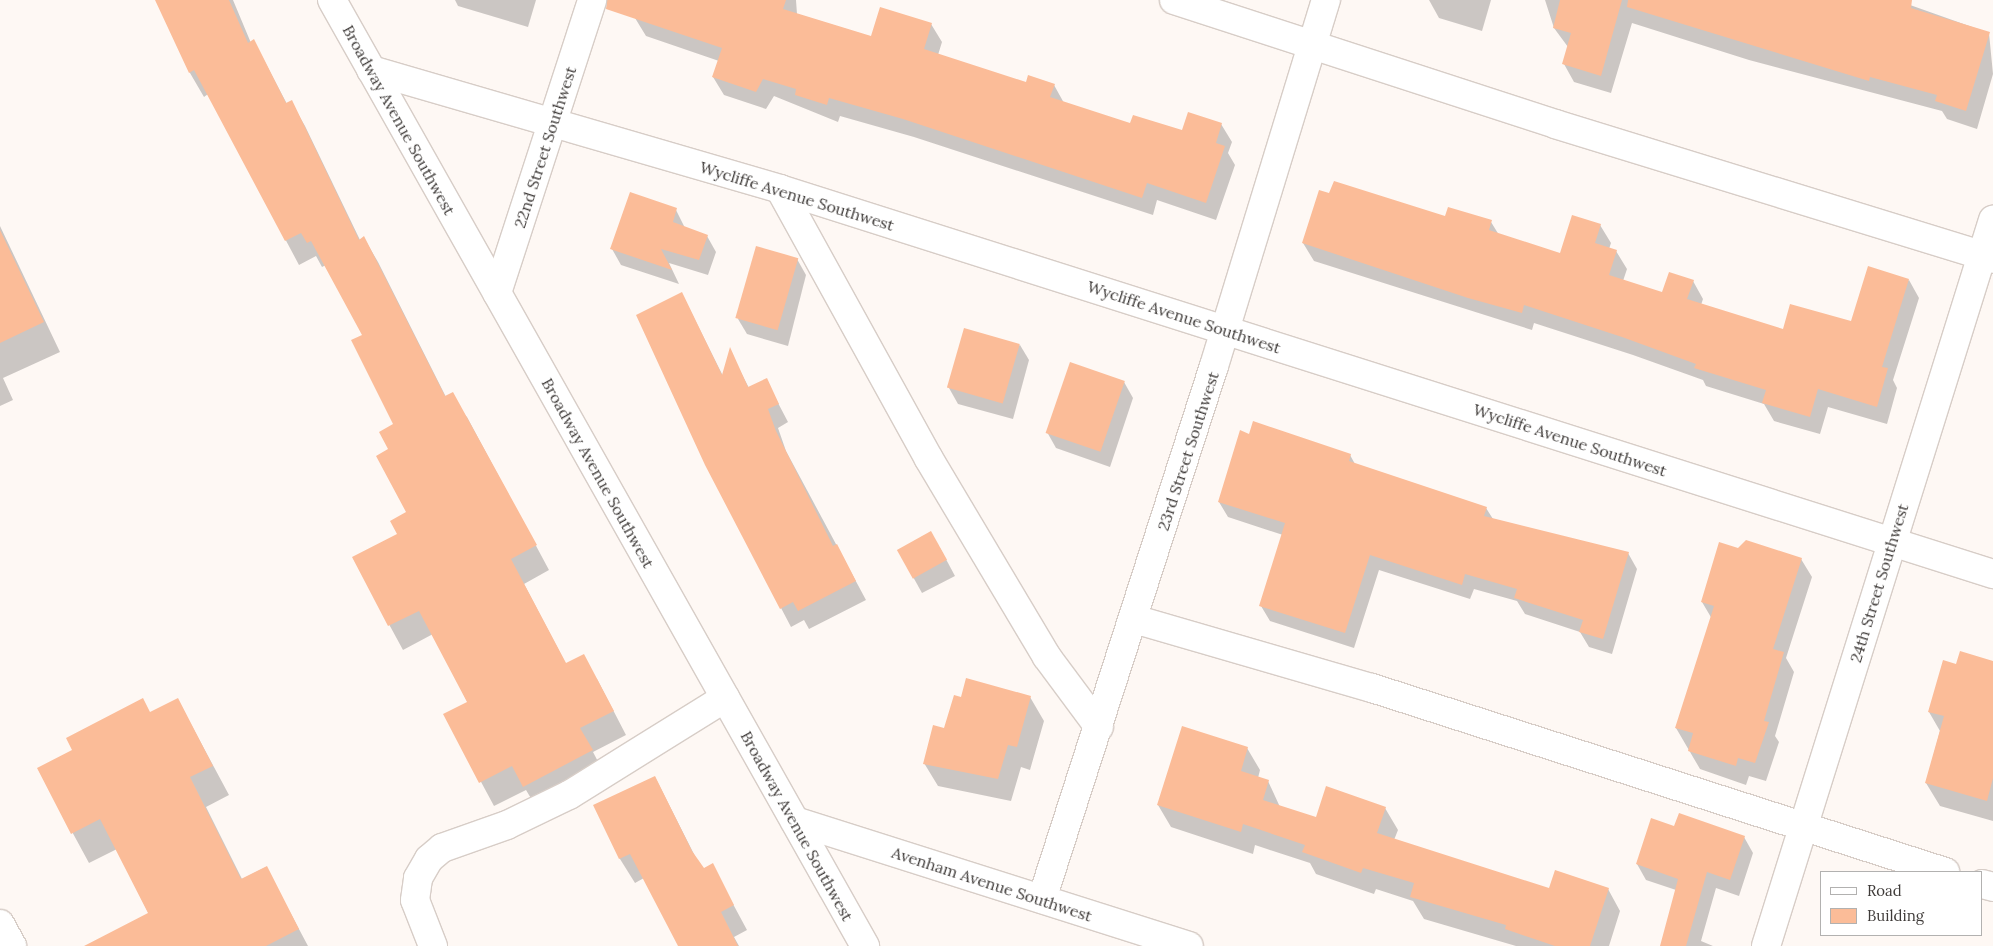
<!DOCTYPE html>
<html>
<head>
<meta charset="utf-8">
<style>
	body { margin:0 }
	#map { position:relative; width:1993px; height:946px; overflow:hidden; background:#fef8f4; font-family:Lora,serif }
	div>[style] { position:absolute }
	.shadow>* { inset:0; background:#0003 }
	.building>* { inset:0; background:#fbbc98; transform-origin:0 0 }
	.roads { filter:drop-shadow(1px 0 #d7cdc7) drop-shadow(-1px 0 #d7cdc7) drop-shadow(0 1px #d7cdc7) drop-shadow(0 -1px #d7cdc7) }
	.minor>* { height:28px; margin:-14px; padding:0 14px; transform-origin:14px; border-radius:14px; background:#fff }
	span { translate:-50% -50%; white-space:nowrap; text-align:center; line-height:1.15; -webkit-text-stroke:4.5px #fff; paint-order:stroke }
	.street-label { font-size:16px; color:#3f3b39 }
	.legend { position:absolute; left:1820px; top:871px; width:162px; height:65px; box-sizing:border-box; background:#fff; border:1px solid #b2b1b0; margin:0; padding:6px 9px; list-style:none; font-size:15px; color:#3f3b39 }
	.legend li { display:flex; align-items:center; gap:10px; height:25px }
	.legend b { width:25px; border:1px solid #b2b1b0 }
</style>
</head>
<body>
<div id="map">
	<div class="shadow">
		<i style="clip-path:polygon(157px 0,233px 0,251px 43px,254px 41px,287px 104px,291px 102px,305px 126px,360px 240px,364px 238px,378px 262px,446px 397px,467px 417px,549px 570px,524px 584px,566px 664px,597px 679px,626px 735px,593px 752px,605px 775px,538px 810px,526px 790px,494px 806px,445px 715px,468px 703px,433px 634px,403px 650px,353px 558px,399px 534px,408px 513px,390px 450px,394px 424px,364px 335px,326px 265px,322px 267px,316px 256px,299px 265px,208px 94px,204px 97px,190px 73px)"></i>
		<i style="clip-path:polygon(455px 0,536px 0,528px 27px,458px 6px)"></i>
		<i style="clip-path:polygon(641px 0,796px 0,797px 14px,872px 37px,931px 24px,942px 42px,938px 55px,1027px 84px,1054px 85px,1064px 103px,1131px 125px,1183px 132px,1221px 124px,1232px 142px,1228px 153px,1235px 165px,1216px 220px,1157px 200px,1153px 215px,914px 137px,840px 116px,838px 122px,774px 96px,766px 109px,724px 95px,713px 77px,719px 61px,646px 36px,635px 18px)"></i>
		<i style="clip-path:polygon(1429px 0,1491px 0,1482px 31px,1439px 18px)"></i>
		<i style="clip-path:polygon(1545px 0,1896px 0,1989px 33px,1993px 74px,1977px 129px,1947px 119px,1942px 111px,1749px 60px,1632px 23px,1611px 93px,1574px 82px,1564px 64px,1568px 47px,1554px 28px)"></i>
		<i style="clip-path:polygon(676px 210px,685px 228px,707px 236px,716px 252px,708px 275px,669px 263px,679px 284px,621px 265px,612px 249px)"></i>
		<i style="clip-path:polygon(1446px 217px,1491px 222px,1499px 235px,1561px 255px,1600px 225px,1611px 243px,1609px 249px,1616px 251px,1627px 269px,1623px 281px,1663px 294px,1693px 281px,1703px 299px,1701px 305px,1784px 330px,1852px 323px,1909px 280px,1919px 298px,1893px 380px,1897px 388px,1887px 424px,1828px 407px,1820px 434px,1774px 421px,1764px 404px,1706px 386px,1703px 380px,1633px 355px,1534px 323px,1532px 330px,1314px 261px,1303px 243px)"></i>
		<i style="clip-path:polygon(0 226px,60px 352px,3px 378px,13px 400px,0 406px)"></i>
		<i style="clip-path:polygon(797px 259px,806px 275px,788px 346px,747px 334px,738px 319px)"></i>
		<i style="clip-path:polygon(682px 294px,723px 376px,730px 351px,749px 388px,766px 380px,788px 422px,778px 428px,786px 451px,866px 600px,809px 629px,804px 620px,791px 627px,706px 465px)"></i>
		<i style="clip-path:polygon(1020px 345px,1029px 360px,1013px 419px,958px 404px,949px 388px)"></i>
		<i style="clip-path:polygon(1124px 382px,1133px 398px,1110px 467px,1056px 448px,1047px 432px)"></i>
		<i style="clip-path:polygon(1250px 435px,1350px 455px,1355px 464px,1486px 508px,1493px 519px,1628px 553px,1637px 569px,1612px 654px,1589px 647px,1580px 632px,1525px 614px,1517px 601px,1474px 589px,1470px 599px,1379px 570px,1354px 648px,1270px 621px,1261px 606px,1283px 535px,1228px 517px,1219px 502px)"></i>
		<i style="clip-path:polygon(940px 548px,955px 576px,922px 593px,898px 550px)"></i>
		<i style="clip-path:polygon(1738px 549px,1801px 559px,1812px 577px,1786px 658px,1794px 672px,1775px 736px,1779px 742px,1766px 781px,1749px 776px,1746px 785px,1700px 769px,1676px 728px,1712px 619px,1702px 602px)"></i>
		<i style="clip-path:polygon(1993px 662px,1993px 821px,1940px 806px,1926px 783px,1940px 731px,1929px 712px,1957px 665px)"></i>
		<i style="clip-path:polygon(1030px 697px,1044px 721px,1030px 770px,1021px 767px,1011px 801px,938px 786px,924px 763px,962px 699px)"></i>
		<i style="clip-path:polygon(178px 700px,229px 795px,206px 807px,242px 879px,266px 867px,308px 946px,129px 946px,149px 914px,117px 849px,89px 863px,38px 769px)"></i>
		<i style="clip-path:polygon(1247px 748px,1260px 770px,1258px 778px,1268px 781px,1280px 807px,1316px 819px,1385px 808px,1398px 830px,1394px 840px,1550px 890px,1608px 889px,1620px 911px,1609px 946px,1516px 946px,1424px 919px,1413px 901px,1376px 889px,1374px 894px,1316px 874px,1310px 863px,1267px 849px,1255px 845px,1253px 854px,1171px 827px,1158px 805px)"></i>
		<i style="clip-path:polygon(655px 777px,699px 864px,703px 870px,712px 865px,747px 930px,734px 937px,739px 946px,680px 946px,644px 878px,635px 883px,620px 859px,595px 806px)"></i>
		<i style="clip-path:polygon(1744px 837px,1753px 853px,1739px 896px,1716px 888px,1701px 941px,1713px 946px,1662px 946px,1676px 890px,1646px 880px,1637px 864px)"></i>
	</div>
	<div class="building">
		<i style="clip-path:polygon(155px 0,229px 0,248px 43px,254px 39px,286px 103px,292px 100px,359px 240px,364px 236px,445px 396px,453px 392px,537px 545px,511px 559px,566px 663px,584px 654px,614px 711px,580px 728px,593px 750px,523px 787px,512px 766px,479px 783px,443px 714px,467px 702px,419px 611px,388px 626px,352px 557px,397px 534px,390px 521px,406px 512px,376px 456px,388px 449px,379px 432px,393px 424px,351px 340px,362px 335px,311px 241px,307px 243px,301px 233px,285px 241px,194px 70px,189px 73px)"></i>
		<i style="clip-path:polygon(607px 0,786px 0,783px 9px,871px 36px,880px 7px,932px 23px,924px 49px,1026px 82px,1028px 75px,1055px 84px,1050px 97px,1130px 123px,1133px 115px,1182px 130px,1188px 112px,1222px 123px,1216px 143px,1225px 146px,1206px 203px,1147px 183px,1142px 198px,903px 119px,829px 98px,827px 105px,795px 95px,796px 89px,763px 79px,756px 92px,712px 77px,722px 48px,606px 9px)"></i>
		<i style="clip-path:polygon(1560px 0,1622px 0,1601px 76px,1562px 64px,1571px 33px,1553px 28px)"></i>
		<i style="clip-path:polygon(1628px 0,1912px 0,1911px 8px,1990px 32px,1966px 111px,1935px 101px,1937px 95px,1870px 77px,1869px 81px,1627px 7px)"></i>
		<i style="clip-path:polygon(1334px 181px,1445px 216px,1448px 207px,1492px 220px,1489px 230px,1560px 253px,1572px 215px,1601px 224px,1595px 243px,1617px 250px,1609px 275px,1662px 292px,1669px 272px,1694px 280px,1687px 299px,1783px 329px,1790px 304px,1851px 321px,1868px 266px,1909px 279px,1882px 367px,1888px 368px,1877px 407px,1818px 389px,1810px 417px,1762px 403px,1766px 390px,1694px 368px,1696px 364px,1622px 337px,1524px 305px,1522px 313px,1468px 298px,1302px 243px,1319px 190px,1329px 193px)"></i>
		<i style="clip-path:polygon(630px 192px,677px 208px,673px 222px,708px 235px,699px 260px,661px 249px,672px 270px,610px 249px)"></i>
		<i style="clip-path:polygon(0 230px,44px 322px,0 343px)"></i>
		<i style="left:756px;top:246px;width:44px;height:75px;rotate:16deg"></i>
		<i style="clip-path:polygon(682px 292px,722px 375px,730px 347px,748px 387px,767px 378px,779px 404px,768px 409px,776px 431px,833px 546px,837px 544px,856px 581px,798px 611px,793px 602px,780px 609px,705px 465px,636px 315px)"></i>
		<i style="left:964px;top:328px;width:58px;height:62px;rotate:16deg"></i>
		<i style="left:1070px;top:362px;width:58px;height:75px;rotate:19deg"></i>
		<i style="clip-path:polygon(1253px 421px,1351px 454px,1349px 461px,1487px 507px,1484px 516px,1629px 552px,1603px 639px,1579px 632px,1583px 620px,1514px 598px,1517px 589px,1465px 574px,1462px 585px,1370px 555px,1345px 633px,1259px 606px,1285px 523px,1218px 502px,1240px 430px,1249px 434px)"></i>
		<i style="left:931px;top:531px;width:33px;height:39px;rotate:61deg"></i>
		<i style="clip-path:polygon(1746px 540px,1802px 558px,1773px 649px,1784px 652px,1764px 721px,1769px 722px,1755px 763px,1738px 758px,1736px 766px,1688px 751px,1693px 733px,1675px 728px,1714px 606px,1701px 602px,1719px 542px,1738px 548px)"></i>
		<i style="clip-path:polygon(1960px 651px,1993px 661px,1993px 778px,1987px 801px,1925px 783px,1944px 716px,1928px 712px,1943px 660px,1956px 664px)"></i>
		<i style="clip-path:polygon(966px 678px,1031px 696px,1017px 747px,1008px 745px,998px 779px,923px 764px,933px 725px,944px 728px,954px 695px,961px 697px)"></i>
		<i style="clip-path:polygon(143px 698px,150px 712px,178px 698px,213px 766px,190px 777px,241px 879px,267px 866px,299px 929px,266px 946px,84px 946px,148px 913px,100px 819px,71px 834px,37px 768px,72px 750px,66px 738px)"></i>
		<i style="clip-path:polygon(1182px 726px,1248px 747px,1241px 771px,1269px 780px,1263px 800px,1316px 817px,1326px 786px,1386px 807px,1377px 833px,1549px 888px,1555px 870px,1609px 888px,1590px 946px,1555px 946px,1505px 929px,1506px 925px,1410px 897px,1414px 883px,1363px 868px,1361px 873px,1302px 852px,1305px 845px,1243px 824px,1241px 832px,1157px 805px)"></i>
		<i style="clip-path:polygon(655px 776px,692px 851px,704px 868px,713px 863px,734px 905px,721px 912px,738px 946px,678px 946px,630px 854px,619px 859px,593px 805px)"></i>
		<i style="clip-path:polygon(1679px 813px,1745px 836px,1730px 880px,1707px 872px,1686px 946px,1660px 946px,1678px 879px,1636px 864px,1651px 818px,1674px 826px)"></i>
	</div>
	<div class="roads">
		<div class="minor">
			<i style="left:332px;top:0;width:1086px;rotate:60.6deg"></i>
			<i style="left:1174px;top:0;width:401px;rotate:18deg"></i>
			<i style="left:1555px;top:124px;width:458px;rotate:17.1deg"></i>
			<i style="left:371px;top:70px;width:426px;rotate:16.2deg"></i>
			<i style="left:780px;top:189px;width:1273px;rotate:17.61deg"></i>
			<i style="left:780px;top:189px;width:308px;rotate:61.1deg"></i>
			<i style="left:929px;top:459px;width:230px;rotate:59.2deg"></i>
			<i style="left:1047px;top:657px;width:87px;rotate:53.4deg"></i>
			<i style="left:497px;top:293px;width:308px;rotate:-72deg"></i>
			<i style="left:1134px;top:619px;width:248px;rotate:16.2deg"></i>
			<i style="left:1372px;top:688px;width:602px;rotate:17.8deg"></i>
			<i style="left:795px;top:821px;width:413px;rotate:17.6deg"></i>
			<i style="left:1982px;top:884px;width:11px;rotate:15deg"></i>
			<i style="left:1042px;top:899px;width:560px;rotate:-72.12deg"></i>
			<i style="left:1214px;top:366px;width:383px;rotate:-73deg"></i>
			<i style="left:0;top:924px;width:25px;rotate:61deg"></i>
			<i style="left:433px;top:946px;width:49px;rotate:-111.4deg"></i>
			<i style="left:415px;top:900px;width:22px;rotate:-82deg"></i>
			<i style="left:418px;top:878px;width:22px;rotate:-60deg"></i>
			<i style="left:429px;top:859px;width:17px;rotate:-40deg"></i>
			<i style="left:442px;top:848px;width:69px;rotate:-19.5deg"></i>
			<i style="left:507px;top:825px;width:69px;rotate:-25.8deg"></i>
			<i style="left:569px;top:795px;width:184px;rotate:-31.9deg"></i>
			<i style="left:1766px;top:946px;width:761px;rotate:-72.64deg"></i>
		</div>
	</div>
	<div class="street-label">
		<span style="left:399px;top:120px;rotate:61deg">Broadway Avenue Southwest</span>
		<span style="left:545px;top:147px;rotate:-72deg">22nd Street Southwest</span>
		<span style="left:797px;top:196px;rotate:17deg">Wycliffe Avenue Southwest</span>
		<span style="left:1184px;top:317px;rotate:18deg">Wycliffe Avenue Southwest</span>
		<span style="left:1570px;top:440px;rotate:18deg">Wycliffe Avenue Southwest</span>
		<span style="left:1188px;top:451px;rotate:-72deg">23rd Street Southwest</span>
		<span style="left:598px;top:473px;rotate:61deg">Broadway Avenue Southwest</span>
		<span style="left:1879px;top:583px;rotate:-73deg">24th Street Southwest</span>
		<span style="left:797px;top:826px;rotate:61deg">Broadway Avenue Southwest</span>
		<span style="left:992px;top:884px;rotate:18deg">Avenham Avenue Southwest</span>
	</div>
	<ul class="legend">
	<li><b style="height:6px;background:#fff"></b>Road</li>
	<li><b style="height:14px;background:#fbbc98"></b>Building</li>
	</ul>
</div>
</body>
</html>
